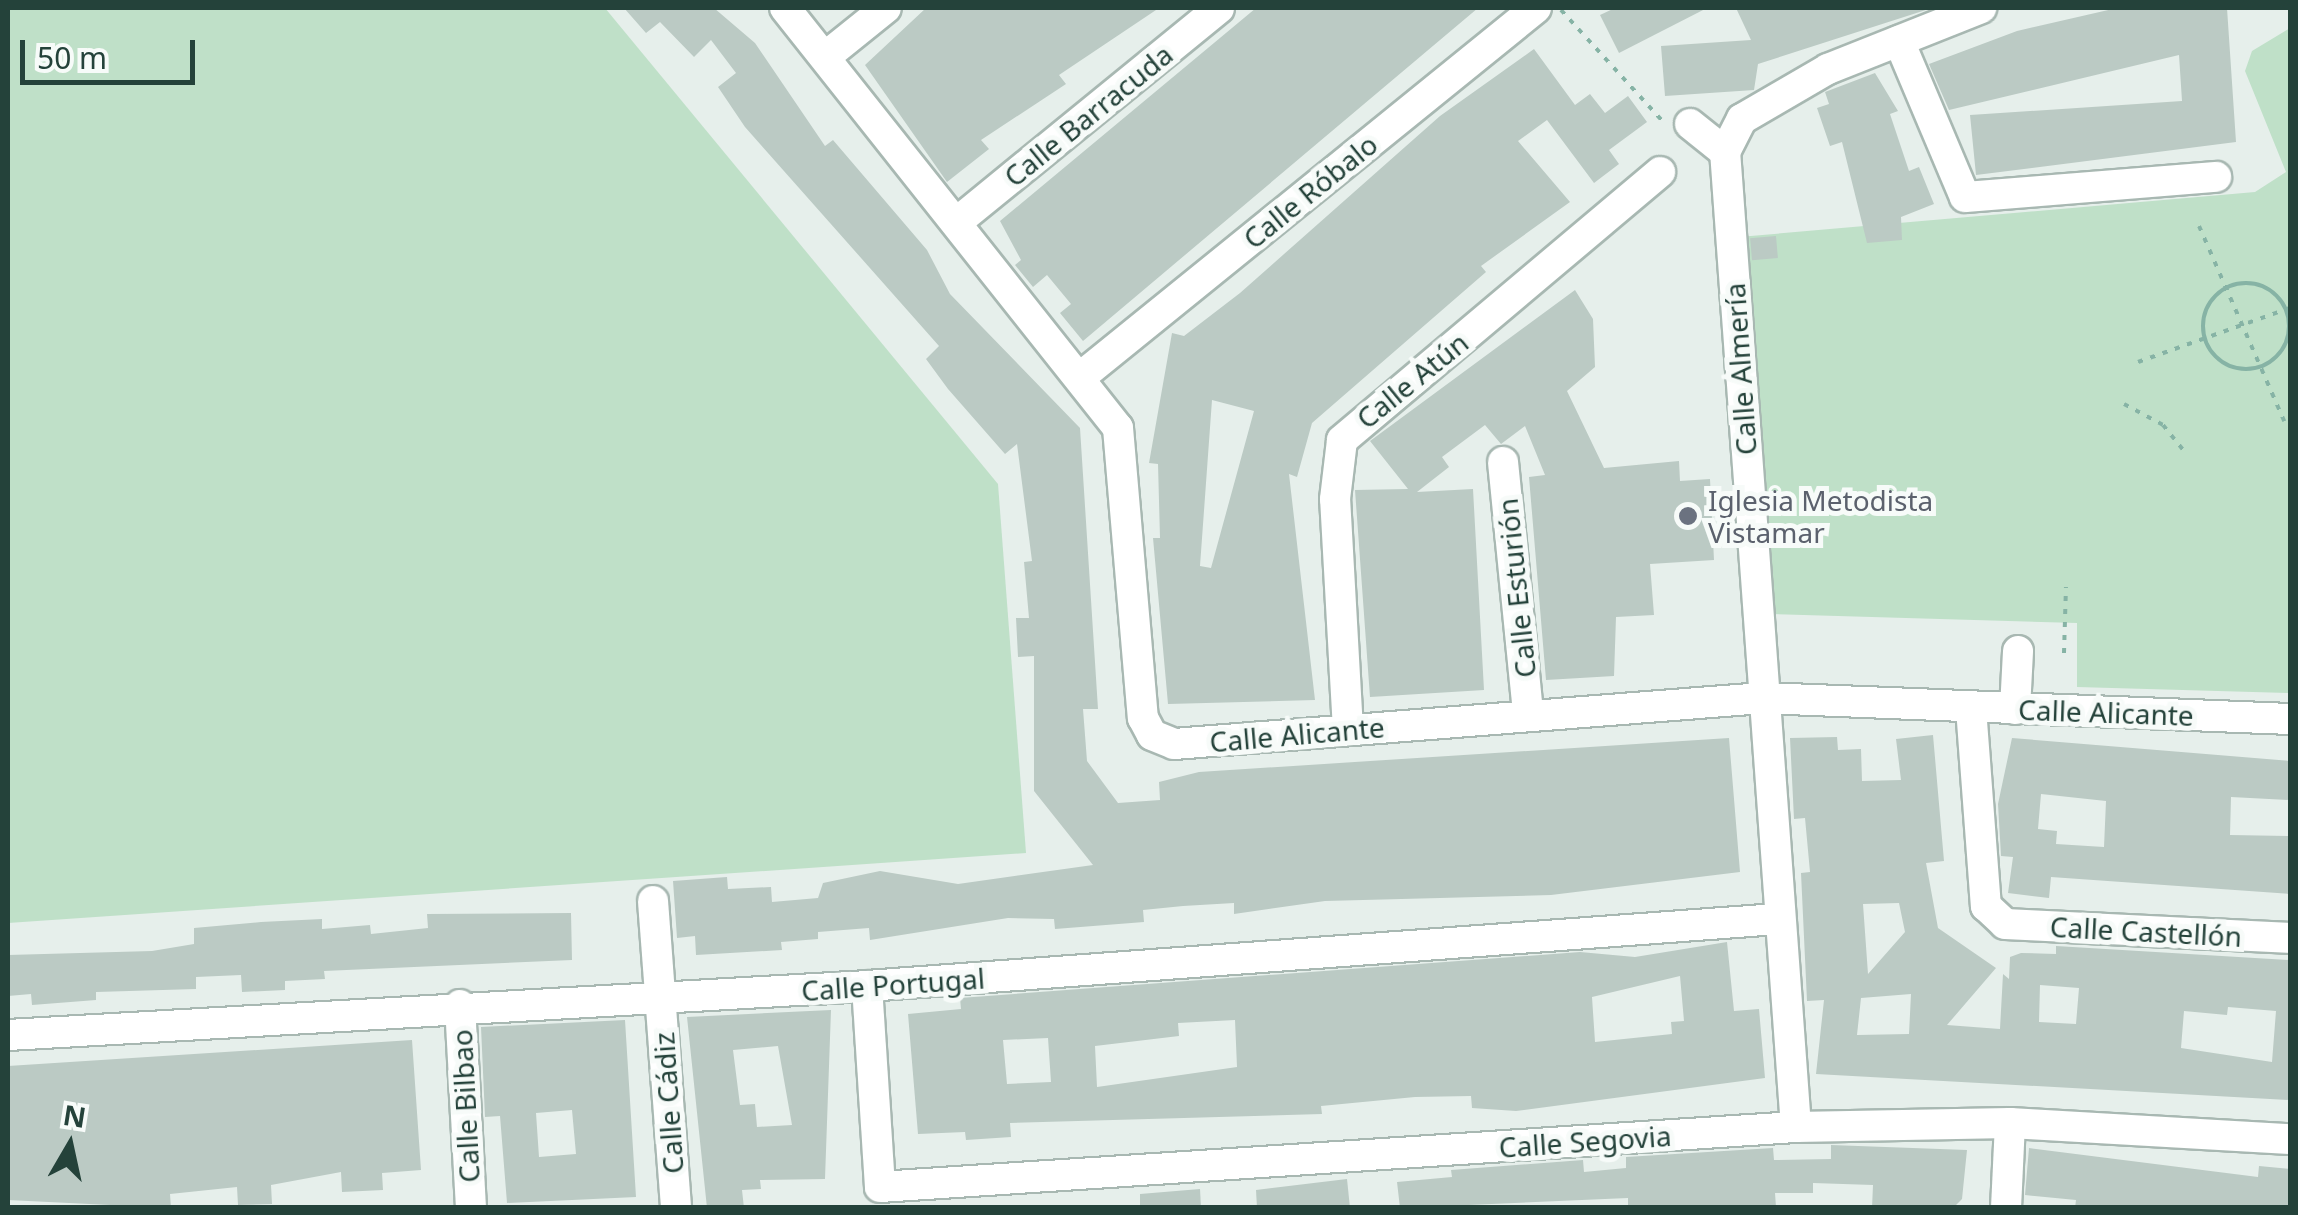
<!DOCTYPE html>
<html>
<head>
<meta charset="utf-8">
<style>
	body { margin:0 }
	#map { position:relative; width:2298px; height:1215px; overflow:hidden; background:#e6efeb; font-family:"Noto Sans",sans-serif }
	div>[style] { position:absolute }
	.green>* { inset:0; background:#bfe0c8 }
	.building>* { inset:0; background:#bbcac4; transform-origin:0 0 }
	.path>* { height:4px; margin-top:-2px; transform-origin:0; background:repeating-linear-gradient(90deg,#86b3a5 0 5px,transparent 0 13px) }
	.path>.ring { margin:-2px; padding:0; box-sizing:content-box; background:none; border:4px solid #86b3a5; border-radius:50% }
	.roads { filter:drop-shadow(2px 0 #a8b8b2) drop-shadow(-2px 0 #a8b8b2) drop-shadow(0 2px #a8b8b2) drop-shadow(0 -2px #a8b8b2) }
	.minor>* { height:30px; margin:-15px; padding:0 15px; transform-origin:15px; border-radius:15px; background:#fff }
	.dots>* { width:28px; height:28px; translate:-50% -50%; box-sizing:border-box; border:5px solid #f7fbf9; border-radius:50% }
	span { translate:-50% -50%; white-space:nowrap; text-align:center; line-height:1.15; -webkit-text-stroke:10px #f7fbf9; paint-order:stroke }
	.street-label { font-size:28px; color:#24423a }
	.worship-label { font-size:28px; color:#5b616d }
	.left { translate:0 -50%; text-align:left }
	.frame { position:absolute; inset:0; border:10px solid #24423a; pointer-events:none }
	.north { position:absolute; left:20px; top:1095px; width:100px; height:100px; -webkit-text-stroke:8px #f7fbf9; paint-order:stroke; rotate:9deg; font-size:28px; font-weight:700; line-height:40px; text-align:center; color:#24423a }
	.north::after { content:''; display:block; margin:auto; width:35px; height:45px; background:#24423a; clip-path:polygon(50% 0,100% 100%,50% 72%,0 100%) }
	.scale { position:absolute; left:20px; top:40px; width:175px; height:45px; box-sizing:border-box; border:5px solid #24423a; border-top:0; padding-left:12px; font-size:30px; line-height:35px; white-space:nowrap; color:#24423a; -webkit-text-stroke:8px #f7fbf9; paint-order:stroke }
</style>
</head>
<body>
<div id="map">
	<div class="green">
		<i style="clip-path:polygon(8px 8px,605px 8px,998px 484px,1026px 853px,8px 923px)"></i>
		<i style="clip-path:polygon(2290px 28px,2290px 693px,2077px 687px,2077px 623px,1771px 614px,1739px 237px,2255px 192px,2286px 172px,2245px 71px,2252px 51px)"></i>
	</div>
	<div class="building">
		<i style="clip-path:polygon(624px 8px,714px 8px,755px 43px,825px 146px,833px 140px,927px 250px,950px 294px,1080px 428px,1098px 709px,1083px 709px,1087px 761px,1118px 803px,1160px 800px,1159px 782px,1199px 772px,1729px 738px,1740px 872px,1551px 895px,1325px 901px,1234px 914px,1234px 903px,1183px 906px,1143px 910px,1144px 922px,1055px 929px,1054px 919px,1008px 918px,870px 940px,869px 928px,818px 932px,818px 939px,781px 942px,782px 950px,696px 955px,695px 936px,677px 938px,673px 881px,727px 877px,728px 889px,771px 887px,772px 902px,818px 898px,823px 883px,880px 871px,958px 884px,1093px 865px,1034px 791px,1034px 656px,1018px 657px,1016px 618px,1029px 618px,1024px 562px,1032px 561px,1017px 444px,1005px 454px,948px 389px,926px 359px,939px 346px,745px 127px,718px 87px,736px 73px,711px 40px,694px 57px,660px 22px,646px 33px)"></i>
		<i style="clip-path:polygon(926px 8px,1159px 8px,1059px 75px,1066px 84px,981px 140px,989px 149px,947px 182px,865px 65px)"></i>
		<i style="clip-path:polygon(1256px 8px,1478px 8px,1083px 341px,1060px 313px,1071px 304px,1047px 275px,1033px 287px,1015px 265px,1021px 260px,1000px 221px)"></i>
		<i style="clip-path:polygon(1615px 8px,1707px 8px,1619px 53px,1600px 15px)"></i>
		<i style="clip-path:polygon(1736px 8px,1932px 8px,1758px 64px,1754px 90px,1665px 96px,1661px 46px,1751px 40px)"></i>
		<i style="clip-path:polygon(2117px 8px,2227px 8px,2236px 142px,1976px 175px,1970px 115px,2182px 101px,2179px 55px,1949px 110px,1929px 64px,2017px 31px)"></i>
		<i style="clip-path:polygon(evenodd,1534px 49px,1575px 105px,1590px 94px,1605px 113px,1628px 96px,1647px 122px,1609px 150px,1619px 164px,1594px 183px,1547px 120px,1518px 141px,1570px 202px,1481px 266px,1486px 272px,1312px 423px,1297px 477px,1289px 474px,1315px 700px,1168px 704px,1153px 538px,1160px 538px,1158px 464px,1149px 463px,1172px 333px,1184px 336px,1240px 293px,1440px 116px,1534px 49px,1212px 400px,1254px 411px,1211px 568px,1200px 566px,1212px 400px)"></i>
		<i style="clip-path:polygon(1875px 73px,1898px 111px,1890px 114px,1909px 171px,1919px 167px,1934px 204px,1901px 217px,1902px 240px,1867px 243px,1842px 142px,1830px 146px,1817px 108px,1829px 104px,1825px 92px)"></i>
		<i style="left:1776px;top:236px;width:22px;height:26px;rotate:85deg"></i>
		<i style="clip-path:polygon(1575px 290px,1593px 319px,1595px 367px,1567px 391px,1604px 468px,1679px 461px,1680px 481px,1710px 479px,1714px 560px,1650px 564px,1654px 615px,1616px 617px,1614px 676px,1546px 680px,1529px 477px,1545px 475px,1525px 426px,1501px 444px,1485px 425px,1442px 457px,1449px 467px,1417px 492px,1473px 489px,1484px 690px,1370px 697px,1355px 490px,1408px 489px,1370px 441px)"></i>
		<i style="clip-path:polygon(evenodd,1933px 735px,1944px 861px,1926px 863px,1938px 928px,1996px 968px,1947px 1025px,2000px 1029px,2003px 974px,2009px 979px,2010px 957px,2021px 953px,2056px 954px,2056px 946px,2290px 960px,2290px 1100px,1816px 1074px,1824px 1000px,1807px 1001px,1801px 873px,1810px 872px,1805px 818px,1794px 819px,1790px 738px,1837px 737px,1838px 750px,1861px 749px,1862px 781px,1901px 780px,1896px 739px,1933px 735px,1899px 903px,1905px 932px,1868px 974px,1863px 904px,1899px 903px,1933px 735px,2040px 985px,2079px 988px,2076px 1024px,2039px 1022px,2040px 985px,1933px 735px,1911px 994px,1909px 1034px,1857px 1035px,1861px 998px,1911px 994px,1933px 735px,2228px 1007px,2276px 1011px,2272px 1062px,2181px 1048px,2184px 1011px,2227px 1015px,2228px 1007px)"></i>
		<i style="clip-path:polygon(evenodd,2012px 738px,2290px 761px,2290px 800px,2231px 797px,2230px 835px,2290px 836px,2290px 894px,2051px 877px,2049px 898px,2008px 893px,2013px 857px,2001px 856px,1998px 804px,2012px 738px,2041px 794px,2106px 801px,2104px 847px,2056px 844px,2057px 831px,2038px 829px,2041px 794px)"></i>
		<i style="clip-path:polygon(571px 913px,572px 960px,324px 971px,325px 979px,285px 981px,285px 990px,242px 992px,241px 975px,196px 977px,196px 989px,96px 992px,96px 1000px,32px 1005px,31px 994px,8px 996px,8px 955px,152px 951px,194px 944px,194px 928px,261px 922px,322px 919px,322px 929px,370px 925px,371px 934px,428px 928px,427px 914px)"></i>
		<i style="clip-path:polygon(evenodd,1727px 942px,1734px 1011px,1759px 1009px,1765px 1078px,1516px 1111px,1472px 1108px,1471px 1096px,1415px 1097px,1321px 1106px,1322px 1114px,1010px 1123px,1011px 1137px,966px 1140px,965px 1132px,918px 1134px,908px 1014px,961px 1009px,960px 998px,1580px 952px,1635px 957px,1727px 942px,1680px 976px,1684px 1021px,1671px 1022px,1672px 1034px,1595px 1042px,1592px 997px,1680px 976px,1727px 942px,1235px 1020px,1237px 1067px,1097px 1087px,1095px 1046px,1179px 1036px,1178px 1023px,1235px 1020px,1727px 942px,1048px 1038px,1051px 1082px,1007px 1084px,1003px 1040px,1048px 1038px)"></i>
		<i style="clip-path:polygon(evenodd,831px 1010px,825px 1179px,760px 1180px,761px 1189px,742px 1190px,744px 1208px,707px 1208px,687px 1017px,831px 1010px,778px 1046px,792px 1125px,757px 1127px,755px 1104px,740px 1105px,733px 1050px,778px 1046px)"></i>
		<i style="clip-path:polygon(evenodd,625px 1020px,636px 1197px,507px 1203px,500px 1116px,485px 1117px,481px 1027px,625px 1020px,572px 1110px,576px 1154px,539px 1157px,536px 1113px,572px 1110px)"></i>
		<i style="clip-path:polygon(412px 1040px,421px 1170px,382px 1173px,383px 1190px,342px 1192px,341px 1172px,271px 1185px,272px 1204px,238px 1205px,237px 1187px,170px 1194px,171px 1208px,8px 1200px,8px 1066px)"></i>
		<i style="clip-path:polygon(1831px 1145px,1967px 1150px,1962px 1199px,1953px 1208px,1872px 1208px,1873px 1185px,1813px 1183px,1813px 1193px,1775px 1193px,1776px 1207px,1628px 1208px,1628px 1198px,1400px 1208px,1397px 1182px,1452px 1177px,1451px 1170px,1583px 1160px,1584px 1172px,1626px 1168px,1626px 1157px,1773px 1148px,1774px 1160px,1831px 1159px)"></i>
		<i style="clip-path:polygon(2029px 1148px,2258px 1177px,2259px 1166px,2290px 1169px,2290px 1208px,2075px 1208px,2076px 1200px,2025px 1195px)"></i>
		<i style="clip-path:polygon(1347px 1179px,1350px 1208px,1257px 1208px,1256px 1190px)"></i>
		<i style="clip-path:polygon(1200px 1189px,1201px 1208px,1140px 1208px,1140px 1194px)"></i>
	</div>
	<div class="path">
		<i style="left:1561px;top:10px;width:154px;rotate:47.6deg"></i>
		<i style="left:2199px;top:226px;width:213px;rotate:66.4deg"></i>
		<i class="ring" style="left:2203px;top:283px;width:82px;height:82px"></i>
		<i style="left:2138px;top:362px;width:161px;rotate:-19.6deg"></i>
		<i style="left:2124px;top:404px;width:44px;rotate:28.3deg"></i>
		<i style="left:2163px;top:425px;width:36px;rotate:51deg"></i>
		<i style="left:2064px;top:653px;width:66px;rotate:-88.3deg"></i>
	</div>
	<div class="roads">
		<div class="minor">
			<i style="left:785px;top:8px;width:536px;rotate:51.59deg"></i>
			<i style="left:1118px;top:428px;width:291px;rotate:85.1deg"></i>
			<i style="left:1143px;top:718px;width:19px;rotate:62deg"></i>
			<i style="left:1152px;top:735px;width:24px;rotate:22deg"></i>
			<i style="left:1174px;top:744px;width:591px;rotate:-4.47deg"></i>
			<i style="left:1763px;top:698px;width:527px;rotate:2.28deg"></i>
			<i style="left:1899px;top:41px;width:169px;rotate:67.1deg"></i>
			<i style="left:1965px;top:197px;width:252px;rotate:-4.6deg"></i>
			<i style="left:825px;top:57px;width:78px;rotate:-38.8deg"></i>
			<i style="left:1690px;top:124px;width:45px;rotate:38.7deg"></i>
			<i style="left:957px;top:222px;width:338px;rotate:-39.2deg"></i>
			<i style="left:1083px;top:375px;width:583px;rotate:-39.01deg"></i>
			<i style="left:1503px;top:462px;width:253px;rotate:84.3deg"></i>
			<i style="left:1971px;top:708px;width:199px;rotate:85.7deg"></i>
			<i style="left:1986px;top:906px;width:26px;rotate:43deg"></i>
			<i style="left:2005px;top:924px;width:285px;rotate:2.8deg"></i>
			<i style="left:2015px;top:709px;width:58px;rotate:-87deg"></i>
			<i style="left:1348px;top:730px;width:231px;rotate:-93.2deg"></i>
			<i style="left:1335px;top:499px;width:59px;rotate:-83.2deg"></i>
			<i style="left:1342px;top:440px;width:416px;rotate:-40.1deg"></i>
			<i style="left:653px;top:901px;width:308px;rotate:85.7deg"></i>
			<i style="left:867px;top:986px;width:201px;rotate:86.3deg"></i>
			<i style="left:880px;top:1187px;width:918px;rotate:-3.75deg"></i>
			<i style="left:1796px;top:1127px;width:214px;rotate:-1.1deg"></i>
			<i style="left:2010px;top:1123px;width:280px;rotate:3.3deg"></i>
			<i style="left:460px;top:1005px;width:203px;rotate:86.9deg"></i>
			<i style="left:8px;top:1035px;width:860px;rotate:-3.26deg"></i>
			<i style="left:867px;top:986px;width:912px;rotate:-4.21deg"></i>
			<i style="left:1796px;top:1127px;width:978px;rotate:-94.16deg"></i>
			<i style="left:1725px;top:152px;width:37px;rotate:-63deg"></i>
			<i style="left:1742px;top:119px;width:99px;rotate:-30.2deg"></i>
			<i style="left:1828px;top:69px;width:165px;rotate:-21.7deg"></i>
			<i style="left:2006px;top:1208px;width:85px;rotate:-87.3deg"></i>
		</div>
	</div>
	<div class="dots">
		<i style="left:1688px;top:516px;background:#6b7280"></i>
	</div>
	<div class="street-label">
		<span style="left:1088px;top:115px;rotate:-39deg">Calle Barracuda</span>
		<span style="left:1310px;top:191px;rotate:-39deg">Calle Róbalo</span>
		<span style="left:1740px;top:369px;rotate:-94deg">Calle Almería</span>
		<span style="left:1412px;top:380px;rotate:-39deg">Calle Atún</span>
		<span style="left:1516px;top:588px;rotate:-96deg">Calle Esturión</span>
		<span style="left:2106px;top:712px;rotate:2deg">Calle Alicante</span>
		<span style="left:1297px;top:734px;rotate:-5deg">Calle Alicante</span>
		<span style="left:2146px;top:931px;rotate:3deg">Calle Castellón</span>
		<span style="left:893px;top:984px;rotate:-4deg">Calle Portugal</span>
		<span style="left:668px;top:1103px;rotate:-94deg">Calle Cádiz</span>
		<span style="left:465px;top:1106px;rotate:-93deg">Calle Bilbao</span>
		<span style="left:1585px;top:1141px;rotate:-4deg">Calle Segovia</span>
	</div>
	<div class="worship-label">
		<span class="left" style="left:1708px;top:516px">Iglesia Metodista<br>Vistamar</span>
	</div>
	<div class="frame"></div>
	<div class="north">N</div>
	<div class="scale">50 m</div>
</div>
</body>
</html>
